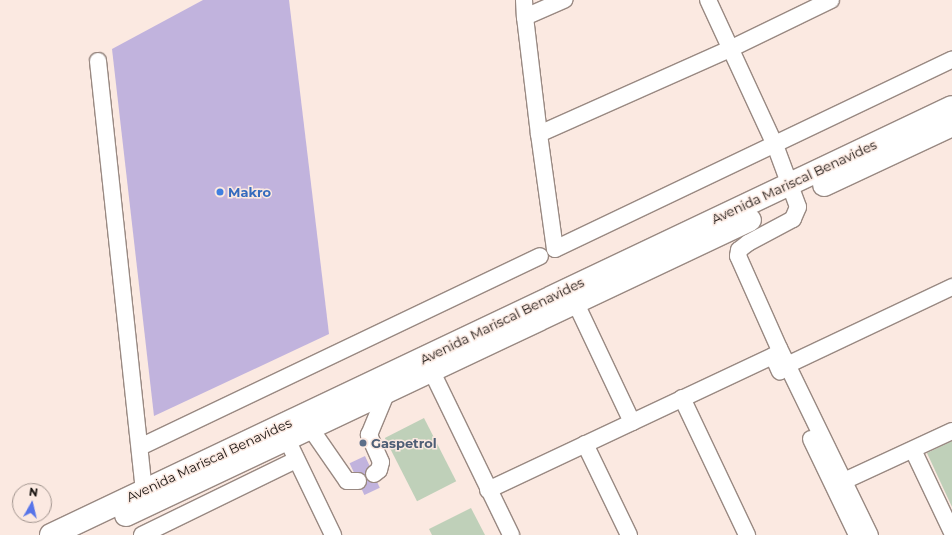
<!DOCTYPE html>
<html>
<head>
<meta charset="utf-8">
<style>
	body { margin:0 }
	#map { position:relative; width:952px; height:535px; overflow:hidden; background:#fbe9e1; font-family:Montserrat,sans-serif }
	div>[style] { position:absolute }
	.green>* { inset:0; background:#bfd0b9; transform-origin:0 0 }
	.building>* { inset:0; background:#c1b3dd; transform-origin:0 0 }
	.roads { filter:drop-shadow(1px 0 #998982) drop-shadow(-1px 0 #998982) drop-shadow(0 1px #998982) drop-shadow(0 -1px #998982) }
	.minor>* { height:16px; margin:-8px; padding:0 8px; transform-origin:8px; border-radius:8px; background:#fff }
	.highway>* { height:22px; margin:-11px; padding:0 11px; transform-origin:11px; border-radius:11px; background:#fff }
	.dots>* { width:11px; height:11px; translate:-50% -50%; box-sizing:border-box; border:2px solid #fbe9e1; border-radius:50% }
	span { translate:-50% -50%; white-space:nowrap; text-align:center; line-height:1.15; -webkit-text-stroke:3px #fbe9e1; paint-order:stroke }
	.street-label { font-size:13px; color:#181310 }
	.shop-label { font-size:13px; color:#366cbe; font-weight:700 }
	.left { translate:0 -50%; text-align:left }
	.service-label { font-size:13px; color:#4e5e75; font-weight:700 }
	.north { position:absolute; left:12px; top:483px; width:40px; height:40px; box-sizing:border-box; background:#fbe9e1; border:1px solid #a0938d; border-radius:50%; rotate:8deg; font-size:11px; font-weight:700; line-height:16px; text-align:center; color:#181310 }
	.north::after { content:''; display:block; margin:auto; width:14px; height:18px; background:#5774e9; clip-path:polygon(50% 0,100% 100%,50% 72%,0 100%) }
</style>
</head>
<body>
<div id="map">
	<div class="green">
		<i style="left:424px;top:418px;width:71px;height:44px;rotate:63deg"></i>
		<i style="clip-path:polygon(952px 441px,952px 507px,927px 453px)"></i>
		<i style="clip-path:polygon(471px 508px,485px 535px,432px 535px,429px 529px)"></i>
	</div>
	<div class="building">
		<i style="clip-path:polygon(203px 0,289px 0,329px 334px,154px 416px,112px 49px)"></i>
		<i style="left:365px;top:456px;width:35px;height:17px;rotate:65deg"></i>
	</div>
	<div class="roads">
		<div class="minor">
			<i style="left:524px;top:0;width:17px;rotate:87deg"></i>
			<i style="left:525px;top:17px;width:43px;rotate:-23.6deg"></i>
			<i style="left:708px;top:0;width:160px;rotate:65.2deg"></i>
			<i style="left:775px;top:145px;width:66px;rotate:69.6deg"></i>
			<i style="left:798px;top:207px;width:13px;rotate:113deg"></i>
			<i style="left:793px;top:219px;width:51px;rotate:151.9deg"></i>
			<i style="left:748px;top:243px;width:11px;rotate:142deg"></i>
			<i style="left:739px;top:250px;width:6px;rotate:99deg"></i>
			<i style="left:738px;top:256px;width:101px;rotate:66deg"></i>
			<i style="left:779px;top:348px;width:208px;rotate:64.1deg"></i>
			<i style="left:525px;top:17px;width:118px;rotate:83.2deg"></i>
			<i style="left:539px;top:134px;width:211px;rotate:-24deg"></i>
			<i style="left:732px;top:48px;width:110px;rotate:-25.9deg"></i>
			<i style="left:98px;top:61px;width:431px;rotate:83.9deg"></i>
			<i style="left:539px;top:134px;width:116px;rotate:82.1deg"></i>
			<i style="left:555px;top:249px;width:440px;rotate:-25.5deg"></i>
			<i style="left:571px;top:293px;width:143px;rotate:64.7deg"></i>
			<i style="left:787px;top:365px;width:183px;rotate:-25.3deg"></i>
			<i style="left:432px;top:372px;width:181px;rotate:64.1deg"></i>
			<i style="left:682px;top:398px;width:152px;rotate:64.6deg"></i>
			<i style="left:282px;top:429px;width:118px;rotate:64.3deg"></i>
			<i style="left:311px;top:429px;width:63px;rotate:55.3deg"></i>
			<i style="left:347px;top:481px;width:11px"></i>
			<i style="left:811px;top:439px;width:106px;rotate:64.4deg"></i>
			<i style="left:585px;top:444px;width:101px;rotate:64.2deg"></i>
			<i style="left:140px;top:447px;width:443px;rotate:-25.5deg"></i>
			<i style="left:913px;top:450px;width:91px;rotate:64.6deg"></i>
			<i style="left:374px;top:474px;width:6px;rotate:-39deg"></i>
			<i style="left:379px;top:470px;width:8px;rotate:-76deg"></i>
			<i style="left:381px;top:462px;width:30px;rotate:-114deg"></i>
			<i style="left:369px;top:435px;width:44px;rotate:-67.5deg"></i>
			<i style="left:844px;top:481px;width:119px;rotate:-24.8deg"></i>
			<i style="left:488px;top:490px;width:315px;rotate:-25.2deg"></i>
			<i style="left:773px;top:356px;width:17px;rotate:66deg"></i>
			<i style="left:142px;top:535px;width:171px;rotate:-26deg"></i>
		</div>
		<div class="highway">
			<i style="left:824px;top:185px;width:141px;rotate:-25.1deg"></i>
			<i style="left:126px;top:515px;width:690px;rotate:-25.3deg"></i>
			<i style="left:51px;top:535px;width:997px;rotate:-25.41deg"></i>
		</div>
	</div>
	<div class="dots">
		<i style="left:220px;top:192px;background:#3f7fe0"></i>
		<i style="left:363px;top:443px;background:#5c6f8a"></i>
	</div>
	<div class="street-label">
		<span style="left:794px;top:182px;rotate:-25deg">Avenida Mariscal Benavides</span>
		<span style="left:502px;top:321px;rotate:-26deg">Avenida Mariscal Benavides</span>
		<span style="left:209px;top:460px;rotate:-25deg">Avenida Mariscal Benavides</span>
	</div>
	<div class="shop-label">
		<span class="left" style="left:228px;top:192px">Makro</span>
	</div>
	<div class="service-label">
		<span class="left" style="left:371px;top:443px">Gaspetrol</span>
	</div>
	<div class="north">N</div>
</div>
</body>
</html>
